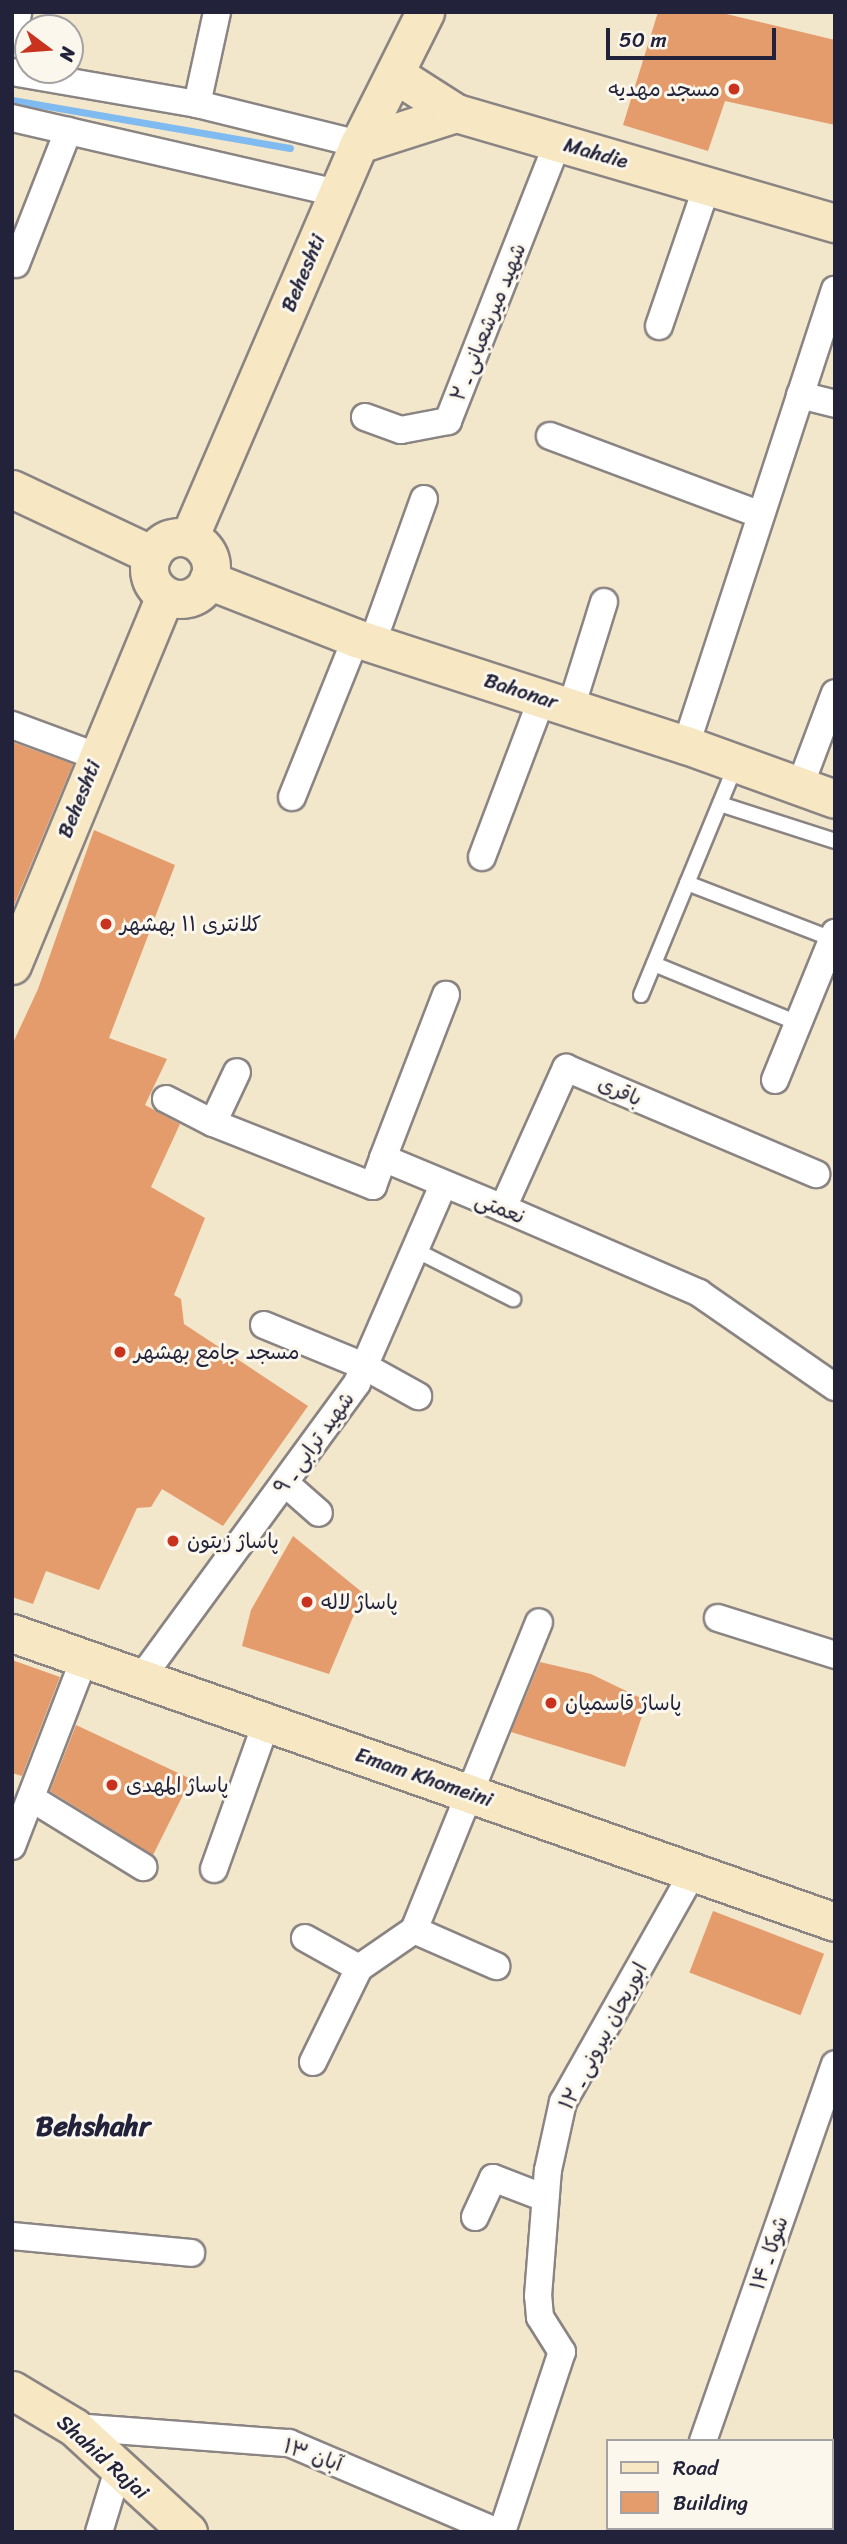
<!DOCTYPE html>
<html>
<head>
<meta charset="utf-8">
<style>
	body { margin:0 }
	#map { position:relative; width:847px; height:2544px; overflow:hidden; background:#f2e6cb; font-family:Sriracha,"Playpen Sans Arabic",sans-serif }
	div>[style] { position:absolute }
	.stream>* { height:7px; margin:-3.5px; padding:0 3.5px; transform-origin:3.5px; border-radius:3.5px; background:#7fbaf0 }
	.building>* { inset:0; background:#e59c6d; transform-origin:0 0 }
	.roads { filter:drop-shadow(2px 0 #8a8483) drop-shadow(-2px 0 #8a8483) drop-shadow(0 2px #8a8483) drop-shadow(0 -2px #8a8483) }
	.lane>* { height:14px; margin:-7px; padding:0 7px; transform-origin:7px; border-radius:7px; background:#fff }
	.street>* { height:26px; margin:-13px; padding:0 13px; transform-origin:13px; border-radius:13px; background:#fff }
	.secondary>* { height:37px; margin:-18.5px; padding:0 18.5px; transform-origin:18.5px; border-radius:18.5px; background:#f7e8c3 }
	.secondary>.ring { margin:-18.5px; padding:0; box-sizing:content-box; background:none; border:37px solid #f7e8c3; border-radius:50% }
	.dots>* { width:19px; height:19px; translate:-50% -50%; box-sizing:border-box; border:4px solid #fbf7ec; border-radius:50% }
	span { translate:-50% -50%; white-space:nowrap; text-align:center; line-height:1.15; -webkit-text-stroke:6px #fbf7ec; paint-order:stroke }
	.poi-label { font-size:21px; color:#22223b }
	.right { translate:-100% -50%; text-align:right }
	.left { translate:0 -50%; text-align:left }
	.street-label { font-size:21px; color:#22223b }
	.district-label { font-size:28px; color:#22223b; font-weight:700 }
	.frame { position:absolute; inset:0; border:14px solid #22223b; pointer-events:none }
	.legend { position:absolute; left:606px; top:2439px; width:228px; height:91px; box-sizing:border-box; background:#fbf7ec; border:2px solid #a4a2a5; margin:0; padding:9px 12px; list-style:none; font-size:21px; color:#22223b }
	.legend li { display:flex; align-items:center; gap:14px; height:35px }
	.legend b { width:35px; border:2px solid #a4a2a5 }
	.north { position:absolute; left:14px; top:14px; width:70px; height:70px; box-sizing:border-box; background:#fbf7ec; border:2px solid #a4a2a5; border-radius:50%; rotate:106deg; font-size:19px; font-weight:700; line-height:28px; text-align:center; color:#22223b }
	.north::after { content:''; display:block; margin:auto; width:24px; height:32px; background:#c8321e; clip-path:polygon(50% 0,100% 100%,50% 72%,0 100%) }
	.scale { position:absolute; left:606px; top:28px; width:170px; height:32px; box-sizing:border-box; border:4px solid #22223b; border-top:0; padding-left:9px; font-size:21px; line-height:24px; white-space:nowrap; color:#22223b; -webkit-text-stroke:5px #fbf7ec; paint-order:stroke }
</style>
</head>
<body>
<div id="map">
	<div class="stream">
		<i style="left:12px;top:100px;width:282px;rotate:9.8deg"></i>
	</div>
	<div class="building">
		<i style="clip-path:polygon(658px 12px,718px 12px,835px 40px,835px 125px,725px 101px,708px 151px,623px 125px)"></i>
		<i style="clip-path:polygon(12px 742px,73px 764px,12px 910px)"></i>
		<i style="clip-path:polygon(94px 830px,175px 865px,109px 1038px,167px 1059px,145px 1105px,180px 1124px,151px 1187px,205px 1218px,174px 1295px,181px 1299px,184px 1324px,308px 1406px,223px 1526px,162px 1489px,151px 1507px,137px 1508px,99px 1590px,46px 1571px,33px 1604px,12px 1597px,12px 1045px,38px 989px)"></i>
		<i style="clip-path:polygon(293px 1536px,363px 1593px,329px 1674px,242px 1646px,251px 1610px)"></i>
		<i style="clip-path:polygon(12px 1660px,60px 1677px,22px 1776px,12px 1773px)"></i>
		<i style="clip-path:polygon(540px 1662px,591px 1674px,647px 1701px,625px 1767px,511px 1732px)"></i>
		<i style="clip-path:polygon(76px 1725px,191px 1779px,153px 1855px,50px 1791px)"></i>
		<i style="left:713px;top:1911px;width:119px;height:66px;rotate:21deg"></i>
	</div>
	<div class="roads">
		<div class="lane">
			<i style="left:720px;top:804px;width:121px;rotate:17.8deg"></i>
			<i style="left:687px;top:883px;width:155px;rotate:21.1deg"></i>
			<i style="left:654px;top:964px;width:156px;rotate:22.3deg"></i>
			<i style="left:641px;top:995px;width:250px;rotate:-67.6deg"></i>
			<i style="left:415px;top:1250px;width:110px;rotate:26.6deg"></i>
		</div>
		<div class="street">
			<i style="left:12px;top:44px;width:33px;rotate:-79deg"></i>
			<i style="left:12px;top:72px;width:188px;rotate:9.8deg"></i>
			<i style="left:197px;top:104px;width:167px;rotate:13.9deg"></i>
			<i style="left:197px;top:104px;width:94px;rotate:-77.7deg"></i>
			<i style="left:12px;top:118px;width:335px;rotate:13deg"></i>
			<i style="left:16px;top:264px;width:143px;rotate:-68.6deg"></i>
			<i style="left:659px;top:326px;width:148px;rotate:-71.1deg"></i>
			<i style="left:800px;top:395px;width:36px;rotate:14deg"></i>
			<i style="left:365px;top:417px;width:38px;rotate:20deg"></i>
			<i style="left:401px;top:430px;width:48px;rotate:-10.8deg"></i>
			<i style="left:448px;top:421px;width:300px;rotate:-68.5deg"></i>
			<i style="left:550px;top:436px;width:225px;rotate:20.5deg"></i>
			<i style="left:372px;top:644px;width:154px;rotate:-70.3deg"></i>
			<i style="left:571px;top:708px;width:111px;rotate:-72.7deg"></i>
			<i style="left:12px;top:725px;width:90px;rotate:20.3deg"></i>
			<i style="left:686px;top:745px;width:479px;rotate:-71.9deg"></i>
			<i style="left:800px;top:786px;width:99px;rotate:-69.4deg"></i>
			<i style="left:292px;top:797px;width:171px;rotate:-68.1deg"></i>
			<i style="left:482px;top:857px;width:170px;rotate:-69.3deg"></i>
			<i style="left:775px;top:1080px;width:159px;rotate:-67.8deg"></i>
			<i style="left:166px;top:1099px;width:53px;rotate:27.1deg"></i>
			<i style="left:213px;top:1123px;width:172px;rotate:21.5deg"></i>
			<i style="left:373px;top:1186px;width:30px;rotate:-70deg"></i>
			<i style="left:383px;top:1158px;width:130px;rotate:22.6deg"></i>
			<i style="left:503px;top:1208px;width:214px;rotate:23.4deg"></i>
			<i style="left:699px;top:1293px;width:165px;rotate:34.7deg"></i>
			<i style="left:213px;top:1123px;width:56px;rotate:-64.8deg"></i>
			<i style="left:383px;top:1158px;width:175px;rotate:-68.9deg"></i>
			<i style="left:503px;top:1208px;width:154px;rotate:-65.8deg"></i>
			<i style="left:566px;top:1068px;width:272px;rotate:23deg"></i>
			<i style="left:264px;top:1325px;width:108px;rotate:22.3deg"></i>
			<i style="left:364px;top:1366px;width:62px;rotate:29.1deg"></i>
			<i style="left:285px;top:1483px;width:45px;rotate:41.4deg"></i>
			<i style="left:718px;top:1618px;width:123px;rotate:17.5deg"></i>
			<i style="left:142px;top:1677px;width:364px;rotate:-53.8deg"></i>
			<i style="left:357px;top:1383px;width:216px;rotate:-66.5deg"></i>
			<i style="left:31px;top:1798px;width:132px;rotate:31.6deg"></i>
			<i style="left:12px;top:1846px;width:203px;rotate:-68.9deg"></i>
			<i style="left:214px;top:1869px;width:157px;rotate:-70.3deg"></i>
			<i style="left:414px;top:1930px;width:90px;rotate:23.7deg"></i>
			<i style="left:305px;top:1938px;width:62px;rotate:29.1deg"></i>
			<i style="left:313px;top:2062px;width:105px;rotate:-63.9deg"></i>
			<i style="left:359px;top:1968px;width:67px;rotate:-34.6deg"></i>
			<i style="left:414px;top:1930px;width:332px;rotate:-67.9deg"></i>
			<i style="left:475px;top:2217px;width:43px;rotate:-65.2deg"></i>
			<i style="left:493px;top:2178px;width:56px;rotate:21deg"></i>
			<i style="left:12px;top:2236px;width:180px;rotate:5.4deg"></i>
			<i style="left:74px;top:2427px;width:216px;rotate:4.3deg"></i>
			<i style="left:289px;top:2443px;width:227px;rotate:23.1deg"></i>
			<i style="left:703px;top:2441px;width:399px;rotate:-70.7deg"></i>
			<i style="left:99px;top:2532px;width:65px;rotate:-73deg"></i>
			<i style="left:502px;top:2532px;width:190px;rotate:-71.6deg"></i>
			<i style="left:562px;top:2352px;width:41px;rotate:-122.2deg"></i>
			<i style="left:540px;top:2317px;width:21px;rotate:-95deg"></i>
			<i style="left:538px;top:2296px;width:126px;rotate:-85.5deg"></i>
			<i style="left:548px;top:2170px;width:70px;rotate:-77.6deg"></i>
			<i style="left:563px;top:2102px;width:264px;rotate:-60.5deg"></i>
			<i style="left:671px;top:2532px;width:4px;rotate:-63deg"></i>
		</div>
		<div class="secondary">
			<i style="left:395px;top:74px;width:72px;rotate:32.6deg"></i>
			<i style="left:359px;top:144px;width:102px;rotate:-17.7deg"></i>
			<i style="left:456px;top:113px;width:395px;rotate:16.2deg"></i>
			<i style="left:12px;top:489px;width:155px;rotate:25.2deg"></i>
			<i class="ring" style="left:149px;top:537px;width:25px;height:25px"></i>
			<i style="left:189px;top:538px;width:429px;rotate:-66.7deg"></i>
			<i style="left:359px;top:144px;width:148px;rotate:-63.4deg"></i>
			<i style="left:208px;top:580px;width:159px;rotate:21.4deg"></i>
			<i style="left:356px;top:638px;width:347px;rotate:18deg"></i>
			<i style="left:686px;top:745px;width:158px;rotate:19.9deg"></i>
			<i style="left:12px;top:965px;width:399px;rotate:-67.5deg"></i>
			<i style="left:12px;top:1633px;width:872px;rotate:19.35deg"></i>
			<i style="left:12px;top:2390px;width:72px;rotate:30.8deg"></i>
			<i style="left:74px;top:2427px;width:155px;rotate:42.6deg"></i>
		</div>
	</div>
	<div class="dots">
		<i style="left:734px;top:89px;background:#c8321e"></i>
		<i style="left:106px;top:924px;background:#c8321e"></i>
		<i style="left:120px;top:1352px;background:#c8321e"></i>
		<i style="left:173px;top:1541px;background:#c8321e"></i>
		<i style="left:307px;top:1602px;background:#c8321e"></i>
		<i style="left:551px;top:1703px;background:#c8321e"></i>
		<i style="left:112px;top:1785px;background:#c8321e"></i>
	</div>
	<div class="poi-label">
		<span class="right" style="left:720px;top:89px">مسجد مهدیه</span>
		<span class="left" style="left:120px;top:924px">کلانتری ۱۱ بهشهر</span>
		<span class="left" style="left:134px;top:1352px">مسجد جامع بهشهر</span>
		<span class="left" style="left:187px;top:1541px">پاساژ زیتون</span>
		<span class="left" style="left:321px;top:1602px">پاساژ لاله</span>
		<span class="left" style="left:565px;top:1703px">پاساژ قاسمیان</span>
		<span class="left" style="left:126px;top:1785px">پاساژ المهدی</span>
	</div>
	<div class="street-label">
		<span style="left:596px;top:153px;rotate:16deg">Mahdie</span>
		<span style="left:303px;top:273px;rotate:-67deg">Beheshti</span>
		<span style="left:488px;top:322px;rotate:-68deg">شهید میرشعبانی ـ ۲</span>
		<span style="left:521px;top:691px;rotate:18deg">Bahonar</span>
		<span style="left:79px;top:799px;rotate:-68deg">Beheshti</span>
		<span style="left:620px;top:1091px;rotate:23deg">باقری</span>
		<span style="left:500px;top:1208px;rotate:22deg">نعمتی</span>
		<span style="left:314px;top:1443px;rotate:-54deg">شهید ترابی ـ ۹</span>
		<span style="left:424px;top:1777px;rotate:19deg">Emam Khomeini</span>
		<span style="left:603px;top:2036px;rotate:-62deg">ابوریحان بیرونی ـ ۱۲</span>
		<span style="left:769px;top:2253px;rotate:-71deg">شوکا ـ ۱۴</span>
		<span style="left:313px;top:2455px;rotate:19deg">۱۳ آبان</span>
		<span style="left:103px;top:2457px;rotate:42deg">Shahid Rajai</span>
	</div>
	<div class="district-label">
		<span style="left:93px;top:2126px">Behshahr</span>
	</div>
	<div class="frame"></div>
	<ul class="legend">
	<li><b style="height:9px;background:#f7e8c3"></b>Road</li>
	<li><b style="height:19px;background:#e59c6d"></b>Building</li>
	</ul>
	<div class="north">N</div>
	<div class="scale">50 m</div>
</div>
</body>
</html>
